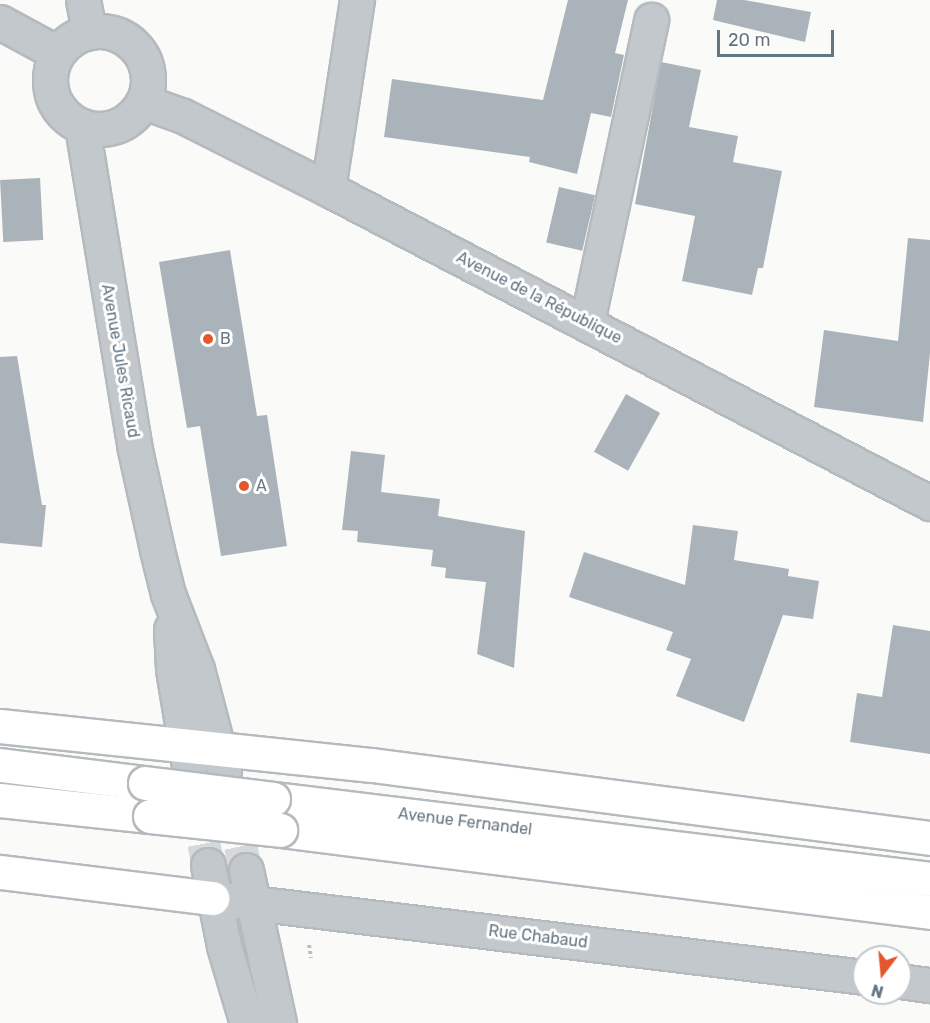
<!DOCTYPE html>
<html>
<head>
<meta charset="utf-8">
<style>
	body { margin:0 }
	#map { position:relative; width:930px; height:1023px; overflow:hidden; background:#fafaf8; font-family:Rubik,sans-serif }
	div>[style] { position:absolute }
	.building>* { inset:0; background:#aab3b9; transform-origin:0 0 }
	.minor-tunnel>* { height:33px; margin-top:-16.5px; transform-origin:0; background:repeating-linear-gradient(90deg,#d5d9db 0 33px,transparent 0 49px) }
	.path>* { height:4px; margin-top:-2px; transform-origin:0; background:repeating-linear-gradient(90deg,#bbbfc2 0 3px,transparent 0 6px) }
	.roads { filter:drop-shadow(2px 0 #b5babe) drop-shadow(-2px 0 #b5babe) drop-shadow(0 2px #b5babe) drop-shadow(0 -2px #b5babe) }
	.minor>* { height:33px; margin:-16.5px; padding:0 16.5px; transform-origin:16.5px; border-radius:16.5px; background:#c3c8cc }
	.minor>.ring { margin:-16.5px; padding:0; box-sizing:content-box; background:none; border:33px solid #c3c8cc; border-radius:50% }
	.major>* { height:33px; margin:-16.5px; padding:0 16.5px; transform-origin:16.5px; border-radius:16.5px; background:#fff }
	.bridges { filter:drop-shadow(2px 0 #b5babe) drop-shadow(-2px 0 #b5babe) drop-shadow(0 2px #b5babe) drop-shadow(0 -2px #b5babe) }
	.major-bridge>* { height:33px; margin:-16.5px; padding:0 16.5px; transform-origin:16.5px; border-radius:16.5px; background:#fff }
	.dots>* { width:16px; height:16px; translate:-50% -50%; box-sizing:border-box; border:3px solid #fff; border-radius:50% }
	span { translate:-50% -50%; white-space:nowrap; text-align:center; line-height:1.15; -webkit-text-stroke:6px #fff; paint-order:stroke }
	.street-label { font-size:16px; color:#657683 }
	.poi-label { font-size:16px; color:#657683 }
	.left { translate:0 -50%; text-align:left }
	.north { position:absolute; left:852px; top:945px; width:60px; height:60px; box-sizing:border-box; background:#fff; border:2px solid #c1c8cd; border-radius:50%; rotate:196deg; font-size:16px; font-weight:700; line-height:24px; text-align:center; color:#657683 }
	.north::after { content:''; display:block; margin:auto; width:21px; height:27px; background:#e4572e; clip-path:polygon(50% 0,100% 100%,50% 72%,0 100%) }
	.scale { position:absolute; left:717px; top:30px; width:117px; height:27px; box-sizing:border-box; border:3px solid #657683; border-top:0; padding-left:8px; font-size:18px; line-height:21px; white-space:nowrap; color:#657683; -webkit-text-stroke:4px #fff; paint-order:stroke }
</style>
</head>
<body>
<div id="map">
	<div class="building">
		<i style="clip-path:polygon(568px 0,628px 0,615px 53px,624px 55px,611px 117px,591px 113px,577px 174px,529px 162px,530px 157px,384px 137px,392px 79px,543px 100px)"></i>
		<i style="clip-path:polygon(717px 0,744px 0,811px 12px,805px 42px,713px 20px)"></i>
		<i style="clip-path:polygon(661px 62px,701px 70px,689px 127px,738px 136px,733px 162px,782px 171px,763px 268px,758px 268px,752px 295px,682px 281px,695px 216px,635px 204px)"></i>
		<i style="left:40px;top:178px;width:62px;height:40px;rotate:87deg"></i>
		<i style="left:559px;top:187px;width:37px;height:57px;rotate:13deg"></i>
		<i style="clip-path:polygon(908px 238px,930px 240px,930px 353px,923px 422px,814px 407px,824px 330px,898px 341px)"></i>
		<i style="clip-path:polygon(230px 250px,257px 416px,267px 415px,287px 546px,221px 556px,200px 426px,187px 428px,159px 262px)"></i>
		<i style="clip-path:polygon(17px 356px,42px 505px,46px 505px,42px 547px,0 543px,0 357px)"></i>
		<i style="left:626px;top:394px;width:39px;height:66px;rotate:29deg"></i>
		<i style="clip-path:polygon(351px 451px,385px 455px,381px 492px,440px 499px,438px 516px,525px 531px,514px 668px,477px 654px,486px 582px,445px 578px,446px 568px,431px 566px,433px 550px,357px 542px,358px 531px,342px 530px)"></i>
		<i style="clip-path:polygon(693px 525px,738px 531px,734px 560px,789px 569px,788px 576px,819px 581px,813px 619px,783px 615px,744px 722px,676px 696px,691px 659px,666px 650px,673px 632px,569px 597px,584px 552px,685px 585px)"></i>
		<i style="clip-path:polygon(893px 625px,930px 631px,930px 754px,850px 742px,857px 693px,882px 697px)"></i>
	</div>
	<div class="minor-tunnel">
		<i style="left:195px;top:795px;width:71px;rotate:79.5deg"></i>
		<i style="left:230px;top:798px;width:74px;rotate:77.5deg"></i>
	</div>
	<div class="path">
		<i style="left:309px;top:945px;width:13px;rotate:81deg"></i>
	</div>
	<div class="roads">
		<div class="minor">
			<i style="left:83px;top:0;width:33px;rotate:79deg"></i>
			<i style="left:0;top:22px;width:65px;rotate:28.5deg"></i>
			<i class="ring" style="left:50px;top:31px;width:65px;height:65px"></i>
			<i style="left:144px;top:102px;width:41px;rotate:19.7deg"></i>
			<i style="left:183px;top:116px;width:162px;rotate:26.7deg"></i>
			<i style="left:328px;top:189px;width:679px;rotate:27.55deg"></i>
			<i style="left:82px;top:126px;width:323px;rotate:80.7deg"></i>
			<i style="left:134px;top:445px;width:107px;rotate:77.6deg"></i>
			<i style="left:157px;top:550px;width:45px;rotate:76deg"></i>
			<i style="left:168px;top:594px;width:80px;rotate:68.9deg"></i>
			<i style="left:197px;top:669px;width:106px;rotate:75.2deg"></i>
			<i style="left:328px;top:189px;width:191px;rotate:-81.3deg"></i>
			<i style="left:587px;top:322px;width:309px;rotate:-78deg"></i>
			<i style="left:171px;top:629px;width:40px;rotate:87.1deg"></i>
			<i style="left:173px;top:669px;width:99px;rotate:80.7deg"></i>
			<i style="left:208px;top:865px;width:83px;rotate:78.8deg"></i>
			<i style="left:224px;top:946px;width:80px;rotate:73.4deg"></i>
			<i style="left:246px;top:870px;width:157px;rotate:77.8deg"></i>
			<i style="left:212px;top:898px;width:657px;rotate:6.91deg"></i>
			<i style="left:900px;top:981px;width:30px;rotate:8deg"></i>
		</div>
		<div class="major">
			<i style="left:0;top:726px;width:374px;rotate:6deg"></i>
			<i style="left:372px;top:765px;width:563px;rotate:7.45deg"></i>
			<i style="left:0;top:765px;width:146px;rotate:7.1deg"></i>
			<i style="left:273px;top:799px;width:662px;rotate:6.94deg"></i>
			<i style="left:0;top:800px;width:151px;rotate:6.1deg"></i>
			<i style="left:280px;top:830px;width:655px;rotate:7.19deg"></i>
			<i style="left:0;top:872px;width:214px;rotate:7deg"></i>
		</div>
	</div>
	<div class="bridges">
		<div class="major-bridge">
			<i style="left:145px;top:783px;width:129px;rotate:7.1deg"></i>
			<i style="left:150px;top:816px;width:131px;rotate:6.1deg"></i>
		</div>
	</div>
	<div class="dots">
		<i style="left:208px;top:339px;background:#e4572e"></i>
		<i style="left:244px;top:486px;background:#e4572e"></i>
	</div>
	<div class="street-label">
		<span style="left:539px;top:298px;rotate:27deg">Avenue de la République</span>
		<span style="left:120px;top:361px;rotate:80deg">Avenue Jules Ricaud</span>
		<span style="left:465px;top:822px;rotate:7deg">Avenue Fernandel</span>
		<span style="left:538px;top:937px;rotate:7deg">Rue Chabaud</span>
	</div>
	<div class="poi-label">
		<span class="left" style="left:220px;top:339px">B</span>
		<span class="left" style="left:256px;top:486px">A</span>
	</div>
	<div class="north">N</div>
	<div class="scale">20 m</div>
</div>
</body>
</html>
